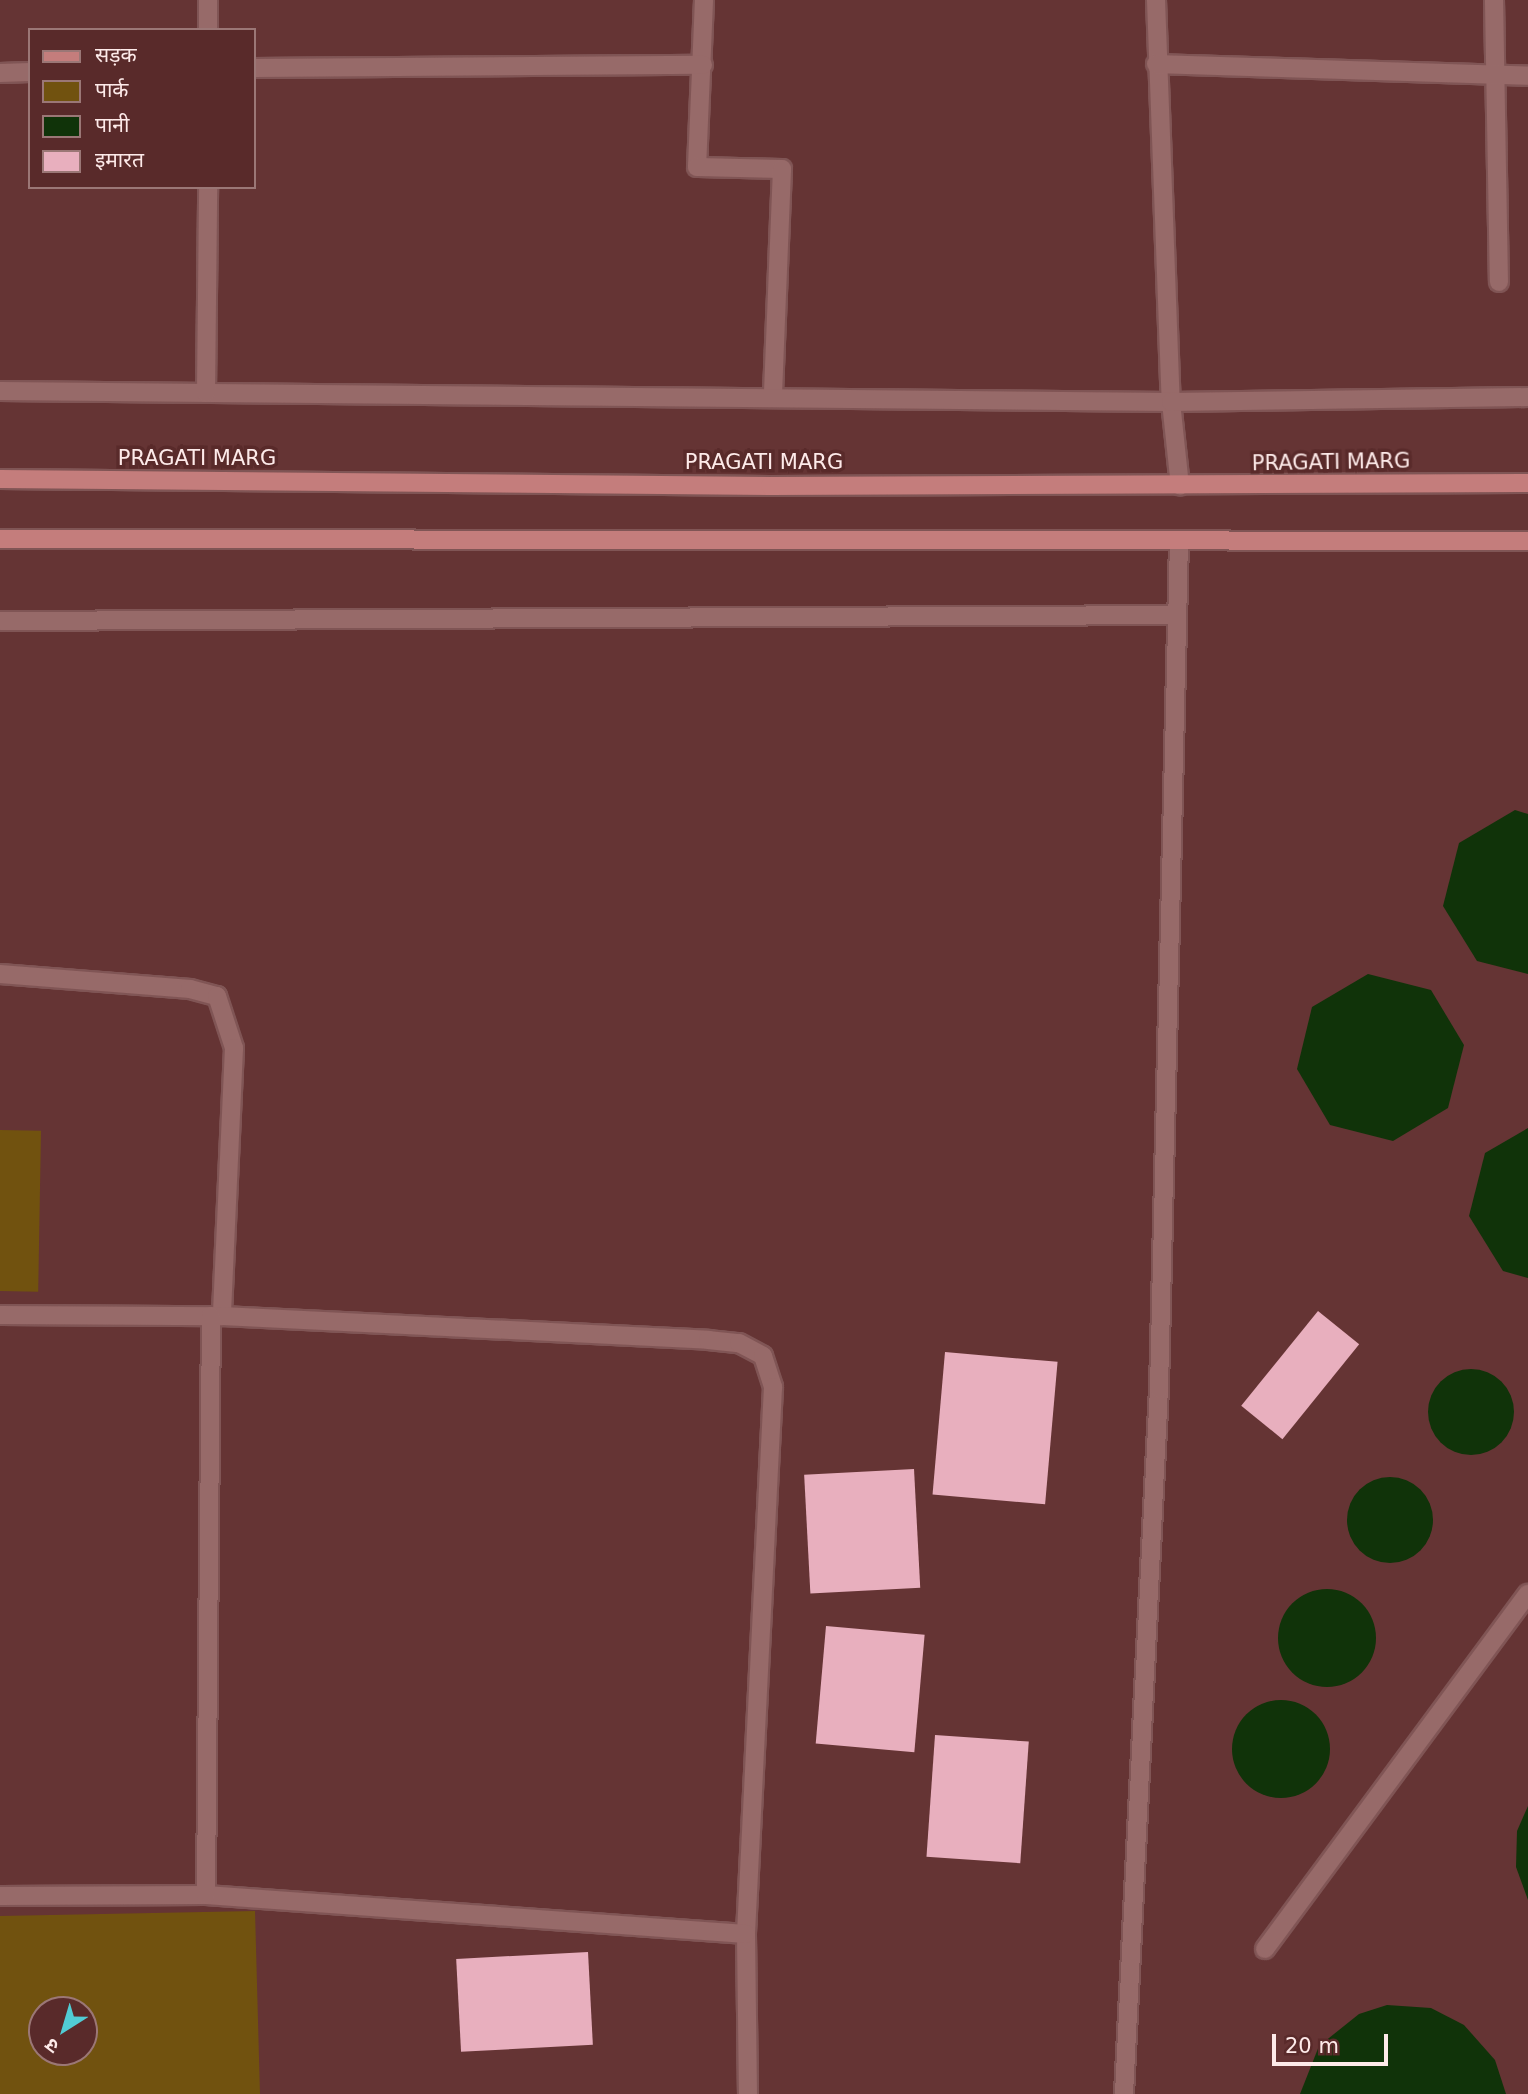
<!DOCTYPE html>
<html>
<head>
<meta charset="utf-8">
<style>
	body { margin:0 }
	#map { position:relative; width:1528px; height:2094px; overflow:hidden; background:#653434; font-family:"DejaVu Sans","Noto Sans Devanagari",sans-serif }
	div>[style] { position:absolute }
	.green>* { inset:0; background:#71520f; transform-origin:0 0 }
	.water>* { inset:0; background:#103309 }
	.round { border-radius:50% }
	.building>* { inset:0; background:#e8afbe; transform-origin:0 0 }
	.roads { filter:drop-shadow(2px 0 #805555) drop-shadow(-2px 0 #805555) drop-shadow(0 2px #805555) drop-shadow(0 -2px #805555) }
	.service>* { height:18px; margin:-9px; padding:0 9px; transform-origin:9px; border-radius:9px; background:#976a69 }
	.minor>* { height:18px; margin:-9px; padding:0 9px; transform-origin:9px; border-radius:9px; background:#976a69 }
	.tertiary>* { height:18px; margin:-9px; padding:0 9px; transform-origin:9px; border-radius:9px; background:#976a69 }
	.secondary>* { height:18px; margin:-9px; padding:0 9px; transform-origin:9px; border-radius:9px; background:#c47d7c }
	span { translate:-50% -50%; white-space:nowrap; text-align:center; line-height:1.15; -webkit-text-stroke:7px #592a2a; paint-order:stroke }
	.street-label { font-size:21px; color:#fdeae9 }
	.legend { position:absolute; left:28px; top:28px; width:228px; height:161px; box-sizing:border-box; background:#592a2a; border:2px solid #9b7776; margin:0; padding:9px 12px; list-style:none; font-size:21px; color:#fdeae9 }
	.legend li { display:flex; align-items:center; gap:14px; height:35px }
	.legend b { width:35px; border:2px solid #9b7776 }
	.north { position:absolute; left:28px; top:1996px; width:70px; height:70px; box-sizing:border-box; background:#592a2a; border:2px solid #9b7776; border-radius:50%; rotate:217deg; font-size:19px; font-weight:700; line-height:28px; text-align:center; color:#fdeae9 }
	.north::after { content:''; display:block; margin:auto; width:24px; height:32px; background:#51ccd4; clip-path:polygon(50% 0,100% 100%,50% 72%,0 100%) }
	.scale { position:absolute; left:1272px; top:2034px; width:116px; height:32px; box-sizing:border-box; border:4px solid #fdeae9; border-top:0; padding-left:9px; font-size:21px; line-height:24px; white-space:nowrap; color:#fdeae9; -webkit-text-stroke:5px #592a2a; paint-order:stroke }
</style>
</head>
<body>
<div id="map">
	<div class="green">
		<i style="left:0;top:1130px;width:41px;height:161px;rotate:1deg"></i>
		<i style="clip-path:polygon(evenodd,255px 1911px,260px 2094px,0 2094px,0 1916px,255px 1911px,42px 2010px,84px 2010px,84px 2052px,42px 2052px,42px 2010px)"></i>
	</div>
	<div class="water">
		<i style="clip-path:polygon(1515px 810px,1528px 814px,1528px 974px,1477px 961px,1443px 906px,1459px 843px)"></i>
		<i style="clip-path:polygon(1368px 974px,1431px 990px,1464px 1045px,1448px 1108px,1393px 1141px,1330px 1125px,1297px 1069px,1312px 1007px)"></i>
		<i style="clip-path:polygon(1528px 1128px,1528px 1278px,1503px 1271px,1469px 1216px,1485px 1153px)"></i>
		<i class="round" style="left:1428px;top:1369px;width:86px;height:86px"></i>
		<i class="round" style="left:1347px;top:1477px;width:86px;height:86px"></i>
		<i class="round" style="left:1278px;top:1589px;width:98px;height:98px"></i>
		<i class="round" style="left:1232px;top:1700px;width:98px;height:98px"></i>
		<i style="clip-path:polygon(1528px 1806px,1528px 1900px,1516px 1867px,1517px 1831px)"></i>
		<i style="clip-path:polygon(1387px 2005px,1431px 2008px,1464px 2025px,1495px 2060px,1506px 2094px,1300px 2094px,1319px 2046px,1359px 2014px)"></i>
	</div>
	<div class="building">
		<i style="left:1318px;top:1311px;width:53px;height:122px;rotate:39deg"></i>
		<i style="left:945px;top:1352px;width:113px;height:143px;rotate:5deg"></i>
		<i style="left:914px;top:1469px;width:119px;height:110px;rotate:87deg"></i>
		<i style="left:826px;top:1626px;width:99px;height:118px;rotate:5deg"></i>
		<i style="left:935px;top:1735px;width:94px;height:122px;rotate:4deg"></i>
		<i style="left:588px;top:1952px;width:93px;height:132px;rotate:87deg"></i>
	</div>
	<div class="roads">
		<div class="service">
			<i style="left:1265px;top:1949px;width:442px;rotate:-53.5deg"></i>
		</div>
		<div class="minor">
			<i style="left:208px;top:0;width:30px;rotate:90deg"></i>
			<i style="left:704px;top:0;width:167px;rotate:92.4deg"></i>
			<i style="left:697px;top:167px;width:85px;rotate:1.3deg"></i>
			<i style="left:782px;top:169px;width:229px;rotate:92.3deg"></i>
			<i style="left:1156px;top:0;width:402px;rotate:87.9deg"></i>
			<i style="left:1171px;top:402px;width:84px;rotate:83.9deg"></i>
			<i style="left:1494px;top:0;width:282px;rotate:89deg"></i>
			<i style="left:1156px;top:64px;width:372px;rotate:1.8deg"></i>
			<i style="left:254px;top:68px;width:449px;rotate:-0.4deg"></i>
			<i style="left:0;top:73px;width:30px;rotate:-2deg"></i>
			<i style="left:0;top:391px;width:1171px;rotate:0.54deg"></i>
			<i style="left:1171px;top:402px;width:357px;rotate:-0.8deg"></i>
			<i style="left:206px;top:393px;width:206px;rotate:-89.4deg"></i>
			<i style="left:0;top:621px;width:1175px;rotate:-0.29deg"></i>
			<i style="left:0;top:974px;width:191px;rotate:4.5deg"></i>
			<i style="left:190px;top:989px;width:28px;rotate:15deg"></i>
			<i style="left:217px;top:996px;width:55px;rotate:71.9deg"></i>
			<i style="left:234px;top:1048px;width:268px;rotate:92.6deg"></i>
			<i style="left:0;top:1315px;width:222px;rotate:0.3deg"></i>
			<i style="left:222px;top:1316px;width:487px;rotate:2.8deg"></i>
			<i style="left:708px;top:1340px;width:31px;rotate:6deg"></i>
			<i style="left:739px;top:1343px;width:27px;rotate:28deg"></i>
			<i style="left:763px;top:1356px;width:33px;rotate:72deg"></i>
			<i style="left:773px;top:1387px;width:548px;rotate:92.83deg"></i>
			<i style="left:746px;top:1934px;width:160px;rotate:89.3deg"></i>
			<i style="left:206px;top:1895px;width:541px;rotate:4.13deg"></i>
			<i style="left:0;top:1896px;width:206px;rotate:-0.3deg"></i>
			<i style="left:206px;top:1895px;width:579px;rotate:-89.51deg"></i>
		</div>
		<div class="tertiary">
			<i style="left:1124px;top:2094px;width:706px;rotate:-87.16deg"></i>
			<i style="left:1159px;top:1389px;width:848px;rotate:-88.65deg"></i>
		</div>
		<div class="secondary">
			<i style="left:0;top:479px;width:770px;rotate:0.52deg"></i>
			<i style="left:770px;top:486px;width:758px;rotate:-0.23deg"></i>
			<i style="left:0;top:539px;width:1528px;rotate:0.07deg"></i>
		</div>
	</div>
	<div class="street-label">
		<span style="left:197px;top:458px">PRAGATI MARG</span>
		<span style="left:764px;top:462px">PRAGATI MARG</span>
		<span style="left:1331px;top:462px;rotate:-1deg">PRAGATI MARG</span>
	</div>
	<ul class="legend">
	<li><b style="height:9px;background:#c47d7c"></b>सड़क</li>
	<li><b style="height:19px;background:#71520f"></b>पार्क</li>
	<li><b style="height:19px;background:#103309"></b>पानी</li>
	<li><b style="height:19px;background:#e8afbe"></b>इमारत</li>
	</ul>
	<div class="north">उ</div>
	<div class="scale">20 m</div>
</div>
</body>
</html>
